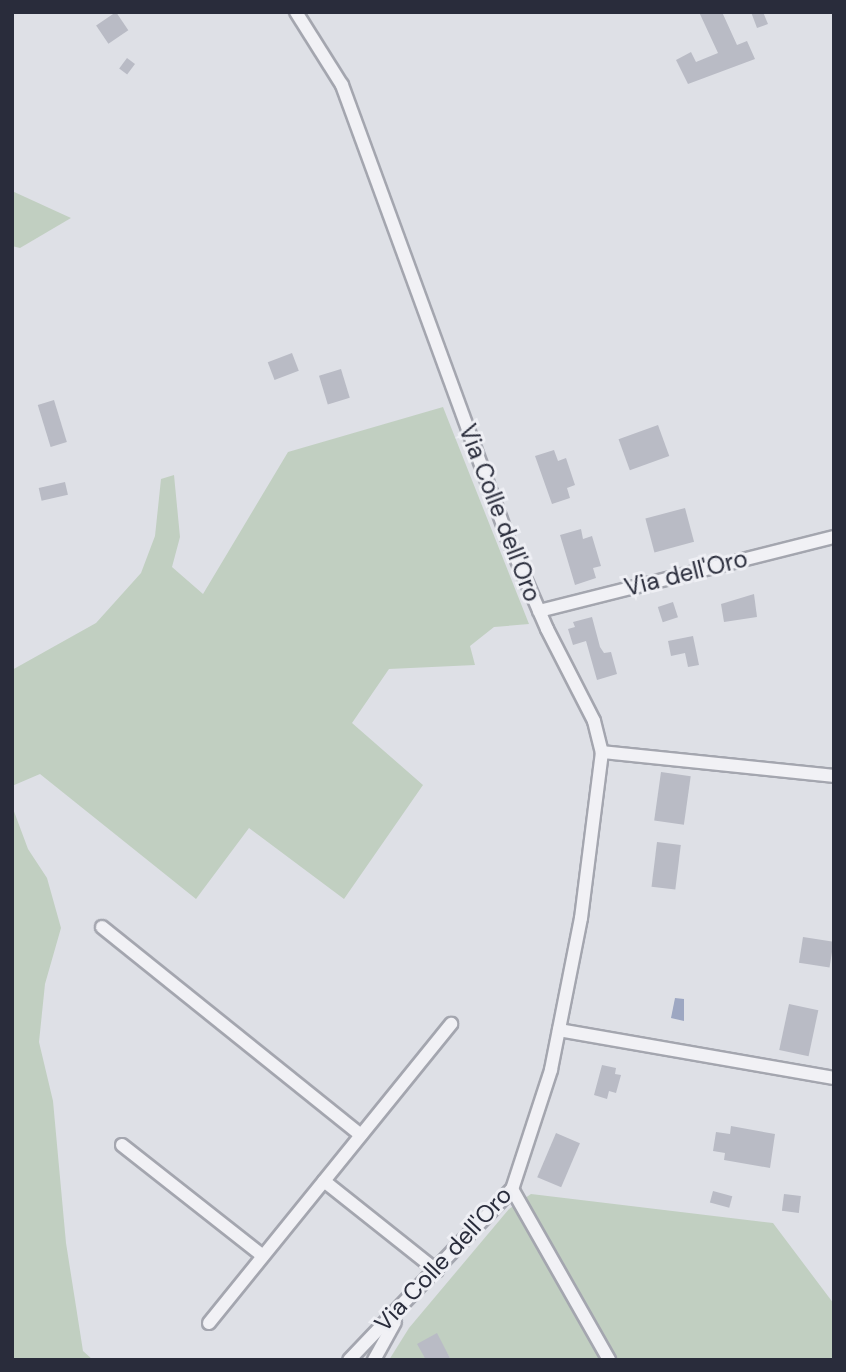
<!DOCTYPE html>
<html>
<head>
<meta charset="utf-8">
<style>
	body { margin:0 }
	#map { position:relative; width:846px; height:1372px; overflow:hidden; background:#dee0e6; font-family:"DM Sans",sans-serif }
	div>[style] { position:absolute }
	.green>* { inset:0; background:#c1cfc1 }
	.water>* { inset:0; background:#9da7c2 }
	.building>* { inset:0; background:#b9bbc5; transform-origin:0 0 }
	.roads { filter:drop-shadow(2px 0 #a4a6af) drop-shadow(-2px 0 #a4a6af) drop-shadow(0 2px #a4a6af) drop-shadow(0 -2px #a4a6af) }
	.street>* { height:12px; margin:-6px; padding:0 6px; transform-origin:6px; border-radius:6px; background:#f1f1f5 }
	span { translate:-50% -50%; white-space:nowrap; text-align:center; line-height:1.15; -webkit-text-stroke:6px #eeeff4; paint-order:stroke }
	.street-label { font-size:24px; color:#292c3b }
	.frame { position:absolute; inset:0; border:14px solid #292c3b; pointer-events:none }
</style>
</head>
<body>
<div id="map">
	<div class="green">
		<i style="clip-path:polygon(12px 191px,71px 218px,20px 248px,12px 246px)"></i>
		<i style="clip-path:polygon(443px 407px,529px 624px,494px 627px,470px 646px,475px 665px,389px 669px,352px 723px,423px 785px,344px 899px,249px 828px,196px 899px,40px 774px,12px 786px,12px 670px,96px 623px,141px 573px,155px 536px,161px 479px,174px 475px,180px 537px,172px 567px,203px 594px,288px 452px)"></i>
		<i style="clip-path:polygon(12px 806px,28px 849px,47px 878px,61px 928px,45px 984px,39px 1042px,53px 1101px,66px 1243px,83px 1351px,93px 1360px,14px 1360px,12px 1353px)"></i>
		<i style="clip-path:polygon(531px 1194px,773px 1223px,834px 1304px,834px 1360px,451px 1360px,436px 1334px,426px 1360px,389px 1360px,409px 1328px,509px 1209px)"></i>
	</div>
	<div class="water">
		<i style="clip-path:polygon(675px 998px,684px 999px,684px 1021px,671px 1018px)"></i>
	</div>
	<div class="building">
		<i style="left:116px;top:12px;width:22px;height:24px;rotate:56deg"></i>
		<i style="clip-path:polygon(699px 12px,722px 12px,737px 45px,747px 41px,755px 59px,688px 84px,676px 60px,691px 52px,696px 62px,718px 53px)"></i>
		<i style="clip-path:polygon(751px 12px,763px 12px,768px 24px,757px 28px)"></i>
		<i style="left:127px;top:58px;width:10px;height:13px;rotate:37deg"></i>
		<i style="left:292px;top:353px;width:19px;height:26px;rotate:69deg"></i>
		<i style="left:341px;top:369px;width:30px;height:23px;rotate:73deg"></i>
		<i style="left:54px;top:400px;width:44px;height:17px;rotate:73deg"></i>
		<i style="left:658px;top:425px;width:33px;height:42px;rotate:70deg"></i>
		<i style="clip-path:polygon(554px 450px,558px 461px,566px 458px,575px 485px,567px 488px,570px 498px,552px 504px,535px 456px)"></i>
		<i style="left:65px;top:482px;width:13px;height:27px;rotate:77deg"></i>
		<i style="left:685px;top:508px;width:35px;height:41px;rotate:75deg"></i>
		<i style="clip-path:polygon(581px 529px,583px 539px,592px 536px,601px 566px,593px 568px,596px 578px,575px 585px,560px 535px)"></i>
		<i style="clip-path:polygon(754px 594px,757px 617px,724px 622px,721px 604px)"></i>
		<i style="left:673px;top:602px;width:16px;height:16px;rotate:72deg"></i>
		<i style="clip-path:polygon(592px 617px,600px 647px,604px 653px,611px 652px,617px 674px,597px 680px,586px 641px,573px 645px,568px 629px,575px 627px,573px 622px)"></i>
		<i style="clip-path:polygon(693px 636px,699px 665px,688px 667px,685px 653px,671px 656px,668px 641px)"></i>
		<i style="left:661px;top:772px;width:30px;height:49px;rotate:8deg"></i>
		<i style="left:657px;top:842px;width:24px;height:45px;rotate:7deg"></i>
		<i style="left:803px;top:937px;width:31px;height:26px;rotate:9deg"></i>
		<i style="left:789px;top:1004px;width:30px;height:47px;rotate:12deg"></i>
		<i style="clip-path:polygon(602px 1065px,616px 1068px,615px 1074px,621px 1075px,616px 1093px,609px 1091px,607px 1099px,594px 1095px)"></i>
		<i style="clip-path:polygon(731px 1126px,775px 1134px,770px 1168px,724px 1160px,725px 1153px,713px 1151px,716px 1132px,730px 1134px)"></i>
		<i style="left:556px;top:1133px;width:26px;height:48px;rotate:23deg"></i>
		<i style="left:713px;top:1191px;width:20px;height:12px;rotate:15deg"></i>
		<i style="left:784px;top:1194px;width:17px;height:17px;rotate:7deg"></i>
		<i style="clip-path:polygon(437px 1333px,451px 1360px,426px 1360px,417px 1344px)"></i>
	</div>
	<div class="roads">
		<div class="street">
			<i style="left:296px;top:12px;width:86px;rotate:57.8deg"></i>
			<i style="left:342px;top:85px;width:481px;rotate:69.9deg"></i>
			<i style="left:507px;top:537px;width:100px;rotate:66.5deg"></i>
			<i style="left:547px;top:629px;width:103px;rotate:62.9deg"></i>
			<i style="left:594px;top:721px;width:32px;rotate:76deg"></i>
			<i style="left:602px;top:752px;width:167px;rotate:97.2deg"></i>
			<i style="left:581px;top:918px;width:155px;rotate:101.2deg"></i>
			<i style="left:551px;top:1070px;width:125px;rotate:108.1deg"></i>
			<i style="left:512px;top:1189px;width:236px;rotate:133.6deg"></i>
			<i style="left:539px;top:611px;width:304px;rotate:-14.1deg"></i>
			<i style="left:602px;top:752px;width:233px;rotate:5.9deg"></i>
			<i style="left:102px;top:927px;width:332px;rotate:38.8deg"></i>
			<i style="left:559px;top:1030px;width:279px;rotate:9.9deg"></i>
			<i style="left:122px;top:1145px;width:179px;rotate:38.2deg"></i>
			<i style="left:324px;top:1181px;width:144px;rotate:38.5deg"></i>
			<i style="left:512px;top:1189px;width:197px;rotate:60.4deg"></i>
			<i style="left:209px;top:1323px;width:385px;rotate:-51deg"></i>
			<i style="left:374px;top:1360px;width:43px;rotate:-61.1deg"></i>
		</div>
	</div>
	<div class="street-label">
		<span style="left:500px;top:513px;rotate:69deg">Via Colle dell'Oro</span>
		<span style="left:686px;top:573px;rotate:-14deg">Via dell'Oro</span>
		<span style="left:443px;top:1259px;rotate:-47deg">Via Colle dell'Oro</span>
	</div>
	<div class="frame"></div>
</div>
</body>
</html>
